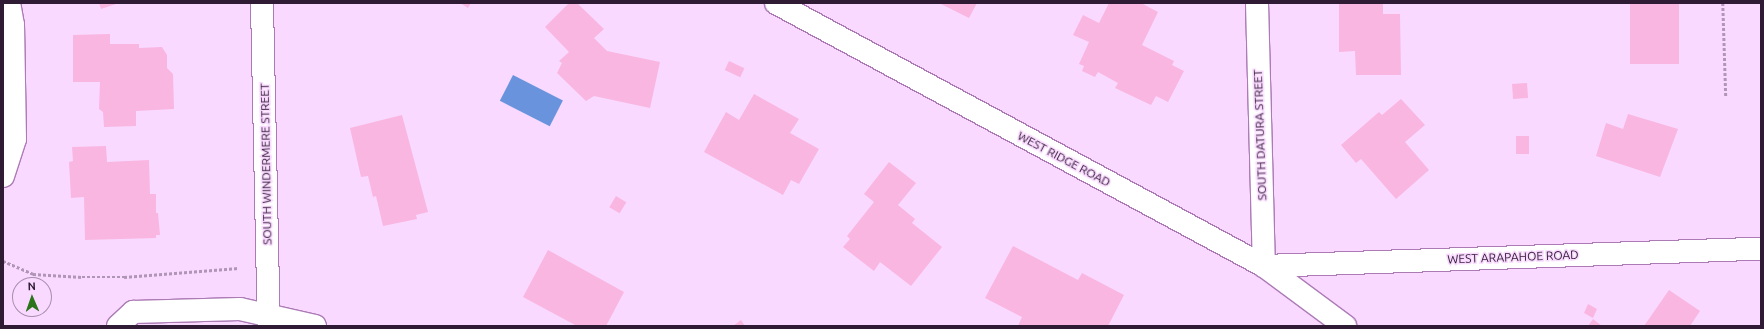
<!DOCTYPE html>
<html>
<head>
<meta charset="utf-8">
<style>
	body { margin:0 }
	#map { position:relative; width:1764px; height:329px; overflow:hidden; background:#f9d9ff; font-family:Ubuntu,sans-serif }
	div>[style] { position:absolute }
	.water>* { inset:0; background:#6994dd; transform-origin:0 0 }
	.building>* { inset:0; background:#f9b6e1; transform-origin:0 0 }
	.path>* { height:2.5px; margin-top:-1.25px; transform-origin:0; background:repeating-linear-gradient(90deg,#b095b6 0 3px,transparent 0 5px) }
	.roads { filter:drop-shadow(1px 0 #ac7bb6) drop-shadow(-1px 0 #ac7bb6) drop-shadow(0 1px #ac7bb6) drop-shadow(0 -1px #ac7bb6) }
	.minor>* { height:22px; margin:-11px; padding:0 11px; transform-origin:11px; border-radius:11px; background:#fff }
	span { translate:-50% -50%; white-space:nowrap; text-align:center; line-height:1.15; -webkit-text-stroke:3px #f9d9ff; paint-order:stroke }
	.street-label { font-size:12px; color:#2f1b33 }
	.frame { position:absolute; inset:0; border:4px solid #2f1b33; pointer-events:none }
	.north { position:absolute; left:12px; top:277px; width:40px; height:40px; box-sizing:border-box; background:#f9d9ff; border:1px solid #a88dad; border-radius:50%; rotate:358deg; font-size:11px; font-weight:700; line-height:16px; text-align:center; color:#2f1b33 }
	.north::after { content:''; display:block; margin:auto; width:14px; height:18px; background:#2a751a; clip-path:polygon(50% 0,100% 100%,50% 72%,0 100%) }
</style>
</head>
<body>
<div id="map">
	<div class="water">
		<i style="left:513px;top:75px;width:56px;height:29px;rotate:27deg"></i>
	</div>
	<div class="building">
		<i style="clip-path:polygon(99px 3px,119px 3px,101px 9px)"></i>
		<i style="clip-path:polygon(460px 3px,471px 3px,468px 8px)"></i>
		<i style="clip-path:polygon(569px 3px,577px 3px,604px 29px,594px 38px,607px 51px,660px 62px,650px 108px,594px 96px,586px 101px,557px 73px,562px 63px,559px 61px,569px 52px,545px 27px)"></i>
		<i style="clip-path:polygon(939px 3px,977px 3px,969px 18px)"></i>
		<i style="clip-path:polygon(1109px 3px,1141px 3px,1158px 12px,1142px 45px,1174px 61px,1172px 65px,1184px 71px,1168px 102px,1156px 96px,1151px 105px,1115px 88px,1118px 83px,1098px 72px,1095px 77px,1082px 71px,1084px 66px,1079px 64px,1089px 42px,1073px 35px,1083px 15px,1099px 23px)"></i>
		<i style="clip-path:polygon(1339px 3px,1383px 3px,1383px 14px,1400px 14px,1401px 75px,1356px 75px,1355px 51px,1339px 52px)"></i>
		<i style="left:1630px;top:3px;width:49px;height:61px"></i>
		<i style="clip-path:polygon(110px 34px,110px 44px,139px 44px,139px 48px,162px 47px,167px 55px,167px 68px,173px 74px,174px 109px,136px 111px,136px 126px,104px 127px,103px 112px,99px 109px,100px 82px,73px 82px,73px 35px)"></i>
		<i style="left:729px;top:61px;width:17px;height:10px;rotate:25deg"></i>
		<i style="left:1527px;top:83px;width:15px;height:15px;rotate:86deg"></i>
		<i style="clip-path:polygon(754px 94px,799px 119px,790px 133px,819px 149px,799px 184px,791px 180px,783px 195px,704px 152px,726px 112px,739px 120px)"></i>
		<i style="clip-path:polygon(1401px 99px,1425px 125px,1405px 142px,1429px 170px,1396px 199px,1361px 159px,1356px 163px,1341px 145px,1379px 112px,1382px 115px)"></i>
		<i style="clip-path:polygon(1628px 114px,1678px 129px,1660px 177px,1596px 156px,1606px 123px,1623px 129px)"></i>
		<i style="clip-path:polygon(402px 115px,428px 212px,416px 215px,417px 219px,383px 226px,376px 196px,373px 197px,368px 176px,361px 177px,350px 128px)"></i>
		<i style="left:1516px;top:136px;width:13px;height:18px"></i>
		<i style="clip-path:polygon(106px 146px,107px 162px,149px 160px,150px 194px,156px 194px,156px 213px,158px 213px,160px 235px,156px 235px,156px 238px,85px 240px,84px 197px,71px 198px,69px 162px,73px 161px,72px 147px)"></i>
		<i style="clip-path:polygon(889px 162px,916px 183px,898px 205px,915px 219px,912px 223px,942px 247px,911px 286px,880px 262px,874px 271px,843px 247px,850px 239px,847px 236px,874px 202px,864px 194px)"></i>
		<i style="left:616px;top:196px;width:12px;height:13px;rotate:31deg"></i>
		<i style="clip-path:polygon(1013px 246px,1078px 280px,1082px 273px,1124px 295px,1108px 326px,1018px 326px,1022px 317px,985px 298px)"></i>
		<i style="clip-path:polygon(548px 250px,624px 292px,606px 326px,577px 326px,523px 297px)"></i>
		<i style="clip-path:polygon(1669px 290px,1700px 311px,1690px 326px,1644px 326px)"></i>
		<i style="clip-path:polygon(1588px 304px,1597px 309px,1593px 318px,1584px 313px)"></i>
		<i style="clip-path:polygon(1593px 319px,1602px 326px,1588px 326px)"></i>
		<i style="clip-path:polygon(741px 320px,745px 326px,733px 326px)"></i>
	</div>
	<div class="path">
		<i style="left:1723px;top:3px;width:93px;rotate:88.2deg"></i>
		<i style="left:3px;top:261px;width:33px;rotate:23deg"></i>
		<i style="left:33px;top:274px;width:49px;rotate:3.5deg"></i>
		<i style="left:82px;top:277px;width:42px"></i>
		<i style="left:124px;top:277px;width:115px;rotate:-4.5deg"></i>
	</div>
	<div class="roads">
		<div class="minor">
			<i style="left:262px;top:3px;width:323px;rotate:88.8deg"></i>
			<i style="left:776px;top:3px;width:554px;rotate:28.32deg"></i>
			<i style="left:1264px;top:266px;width:101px;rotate:36.5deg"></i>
			<i style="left:1257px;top:3px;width:263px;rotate:88.5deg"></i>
			<i style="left:3px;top:176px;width:39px;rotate:-72deg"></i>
			<i style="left:15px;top:139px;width:114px;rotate:-91deg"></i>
			<i style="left:13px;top:25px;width:22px;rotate:-100deg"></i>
			<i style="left:1264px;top:266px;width:497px;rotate:-2deg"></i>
			<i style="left:118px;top:326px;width:21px;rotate:-43deg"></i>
			<i style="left:133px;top:312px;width:107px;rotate:-1.6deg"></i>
			<i style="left:240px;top:309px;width:77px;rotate:12.8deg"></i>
		</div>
	</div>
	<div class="street-label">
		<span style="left:1260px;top:135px;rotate:-92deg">SOUTH DATURA STREET</span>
		<span style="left:1064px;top:159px;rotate:28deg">WEST RIDGE ROAD</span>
		<span style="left:266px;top:164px;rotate:-91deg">SOUTH WINDERMERE STREET</span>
		<span style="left:1513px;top:257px;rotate:-2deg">WEST ARAPAHOE ROAD</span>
	</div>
	<div class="frame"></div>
	<div class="north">N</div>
</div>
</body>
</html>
